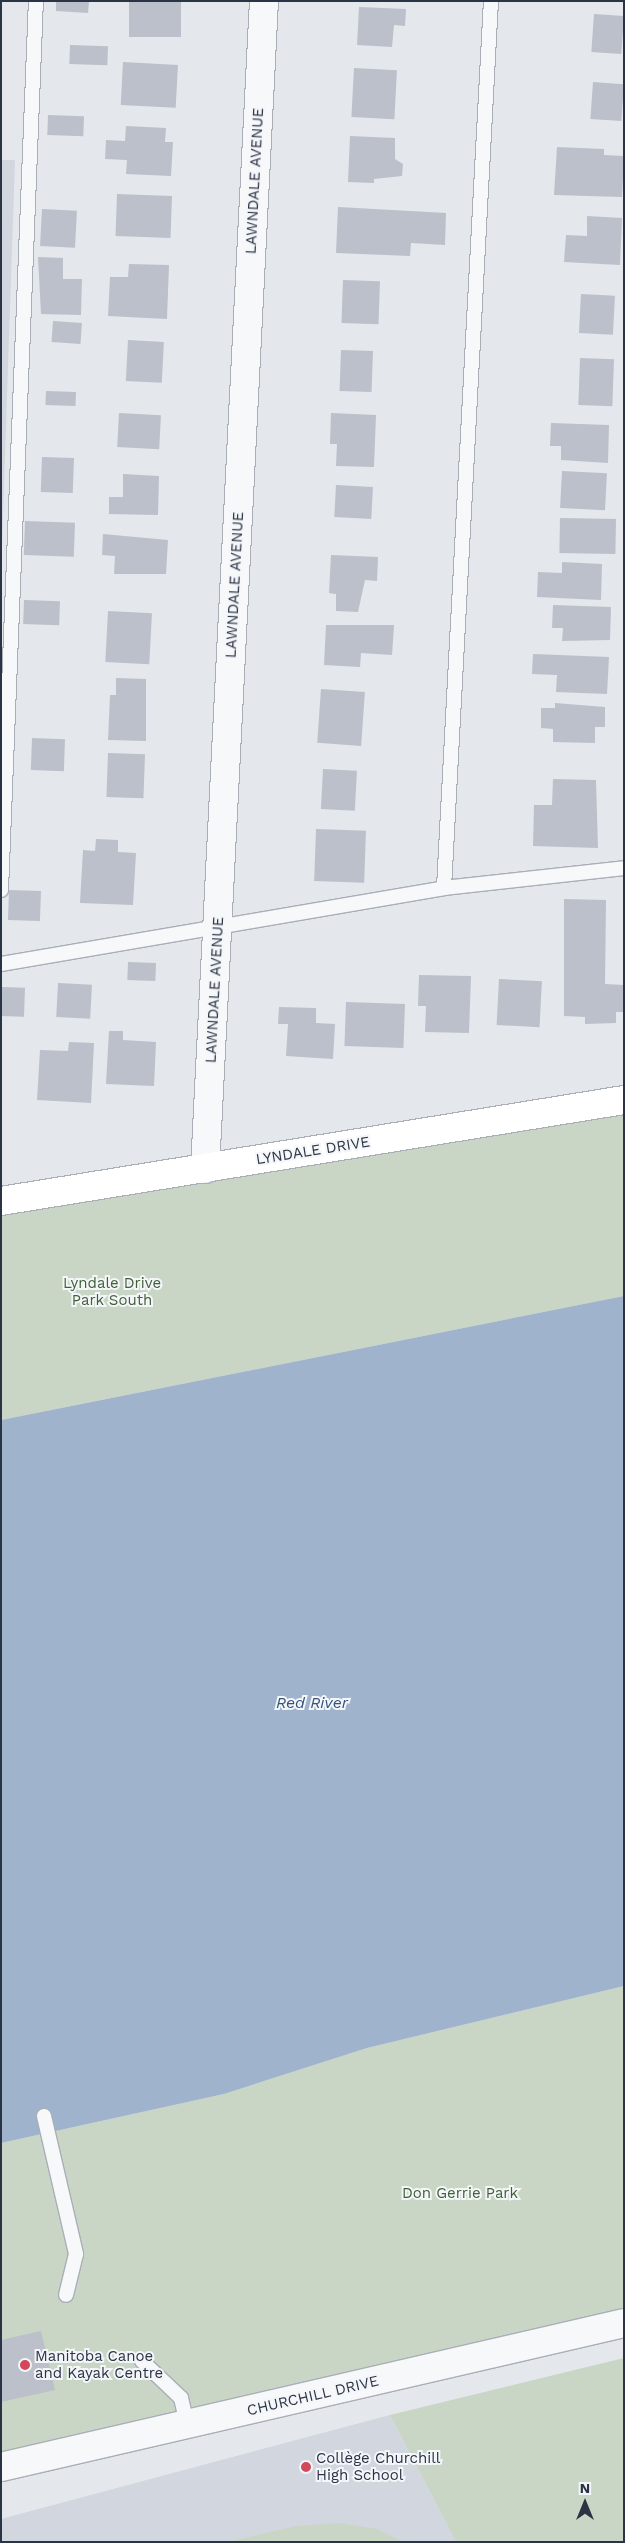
<!DOCTYPE html>
<html>
<head>
<meta charset="utf-8">
<style>
	body { margin:0 }
	#map { position:relative; width:625px; height:2543px; overflow:hidden; background:#e4e7ec; font-family:"Work Sans",sans-serif }
	div>[style] { position:absolute }
	.built>* { inset:0; background:#d2d6de }
	.green>* { inset:0; background:#c9d6c5 }
	.water>* { inset:0; background:#9fb4cc }
	.building>* { inset:0; background:#bbc0ca; transform-origin:0 0 }
	.roads { filter:drop-shadow(1px 0 #a9aeb7) drop-shadow(-1px 0 #a9aeb7) drop-shadow(0 1px #a9aeb7) drop-shadow(0 -1px #a9aeb7) }
	.lane>* { height:14px; margin:-7px; padding:0 7px; transform-origin:7px; border-radius:7px; background:#f7f8fa }
	.street>* { height:28px; margin:-14px; padding:0 14px; transform-origin:14px; border-radius:14px; background:#f7f8fa }
	.secondary>* { height:28px; margin:-14px; padding:0 14px; transform-origin:14px; border-radius:14px; background:#fff }
	.dots>* { width:14px; height:14px; translate:-50% -50%; box-sizing:border-box; border:2px solid #f4f6f9; border-radius:50% }
	span { translate:-50% -50%; white-space:nowrap; text-align:center; line-height:1.15; -webkit-text-stroke:4px #f4f6f9; paint-order:stroke }
	.street-label { font-size:15px; color:#2b3445 }
	.park-label { font-size:15px; color:#3f6138 }
	.poi-label { font-size:15px; color:#2b3445 }
	.left { translate:0 -50%; text-align:left }
	.water-label { font-size:16px; color:#34527a; font-style:italic }
	.frame { position:absolute; inset:0; border:2px solid #2b3445; pointer-events:none }
	.north { position:absolute; left:560px; top:2478px; width:50px; height:50px; -webkit-text-stroke:4px #f4f6f9; paint-order:stroke; rotate:0deg; font-size:14px; font-weight:700; line-height:20px; text-align:center; color:#2b3445 }
	.north::after { content:''; display:block; margin:auto; width:18px; height:22px; background:#2b3445; clip-path:polygon(50% 0,100% 100%,50% 72%,0 100%) }
</style>
</head>
<body>
<div id="map">
	<div class="built">
		<i style="clip-path:polygon(1px 160px,15px 160px,1px 574px)"></i>
		<i style="clip-path:polygon(390px 2415px,456px 2542px,1px 2542px,1px 2519px)"></i>
	</div>
	<div class="green">
		<i style="clip-path:polygon(624px 1100px,624px 1296px,1px 1420px,1px 1204px)"></i>
		<i style="clip-path:polygon(624px 1986px,624px 2323px,1px 2467px,1px 2143px,224px 2094px,367px 2048px)"></i>
		<i style="clip-path:polygon(624px 2358px,624px 2542px,456px 2542px,390px 2415px)"></i>
		<i style="clip-path:polygon(339px 2523px,377px 2529px,403px 2542px,228px 2542px,296px 2526px)"></i>
	</div>
	<div class="water">
		<i style="clip-path:polygon(624px 1296px,624px 1986px,367px 2048px,224px 2094px,1px 2143px,1px 1420px)"></i>
	</div>
	<div class="building">
		<i style="clip-path:polygon(56px 1px,89px 1px,88px 13px,56px 11px)"></i>
		<i style="left:129px;top:1px;width:52px;height:36px"></i>
		<i style="clip-path:polygon(359px 7px,406px 9px,405px 26px,394px 25px,392px 47px,357px 45px)"></i>
		<i style="left:594px;top:14px;width:30px;height:38px;rotate:4deg"></i>
		<i style="left:70px;top:45px;width:38px;height:19px;rotate:2deg"></i>
		<i style="left:123px;top:62px;width:55px;height:43px;rotate:3deg"></i>
		<i style="left:354px;top:68px;width:43px;height:49px;rotate:3deg"></i>
		<i style="left:593px;top:82px;width:31px;height:37px;rotate:4deg"></i>
		<i style="left:48px;top:115px;width:36px;height:20px;rotate:2deg"></i>
		<i style="clip-path:polygon(126px 126px,166px 128px,165px 142px,173px 142px,171px 176px,126px 174px,127px 160px,105px 159px,106px 140px,125px 141px)"></i>
		<i style="clip-path:polygon(350px 136px,395px 138px,395px 159px,403px 164px,402px 176px,374px 179px,374px 183px,348px 182px)"></i>
		<i style="clip-path:polygon(557px 147px,604px 149px,604px 155px,624px 156px,622px 197px,554px 195px)"></i>
		<i style="left:117px;top:194px;width:55px;height:42px;rotate:2deg"></i>
		<i style="clip-path:polygon(338px 207px,446px 213px,445px 245px,411px 243px,410px 256px,336px 253px)"></i>
		<i style="left:42px;top:209px;width:35px;height:37px;rotate:3deg"></i>
		<i style="clip-path:polygon(587px 216px,622px 218px,620px 265px,564px 262px,566px 235px,587px 236px)"></i>
		<i style="clip-path:polygon(38px 257px,63px 258px,63px 279px,82px 279px,81px 315px,41px 314px)"></i>
		<i style="clip-path:polygon(129px 264px,169px 265px,167px 319px,108px 316px,110px 277px,128px 277px)"></i>
		<i style="left:343px;top:280px;width:37px;height:43px;rotate:2deg"></i>
		<i style="left:581px;top:294px;width:34px;height:39px;rotate:3deg"></i>
		<i style="left:53px;top:321px;width:29px;height:21px;rotate:4deg"></i>
		<i style="left:128px;top:340px;width:36px;height:41px;rotate:3deg"></i>
		<i style="left:341px;top:350px;width:32px;height:41px;rotate:2deg"></i>
		<i style="left:580px;top:358px;width:34px;height:47px;rotate:2deg"></i>
		<i style="left:46px;top:391px;width:30px;height:14px;rotate:2deg"></i>
		<i style="left:119px;top:413px;width:42px;height:34px;rotate:3deg"></i>
		<i style="clip-path:polygon(331px 413px,376px 415px,374px 467px,336px 466px,337px 444px,330px 444px)"></i>
		<i style="clip-path:polygon(551px 423px,609px 425px,608px 463px,561px 460px,561px 446px,550px 446px)"></i>
		<i style="left:42px;top:457px;width:32px;height:35px;rotate:2deg"></i>
		<i style="left:562px;top:471px;width:45px;height:37px;rotate:3deg"></i>
		<i style="clip-path:polygon(123px 474px,159px 476px,158px 515px,109px 514px,109px 497px,123px 497px)"></i>
		<i style="left:336px;top:485px;width:37px;height:32px;rotate:3deg"></i>
		<i style="left:560px;top:518px;width:56px;height:35px;rotate:1deg"></i>
		<i style="left:25px;top:521px;width:50px;height:34px;rotate:2deg"></i>
		<i style="clip-path:polygon(103px 534px,168px 540px,166px 574px,114px 574px,115px 556px,102px 555px)"></i>
		<i style="clip-path:polygon(331px 555px,378px 557px,377px 581px,365px 580px,358px 612px,336px 611px,336px 594px,329px 593px)"></i>
		<i style="clip-path:polygon(562px 562px,602px 564px,601px 600px,537px 597px,538px 572px,562px 573px)"></i>
		<i style="left:24px;top:600px;width:36px;height:24px;rotate:2deg"></i>
		<i style="clip-path:polygon(553px 605px,611px 607px,610px 640px,562px 641px,563px 628px,552px 628px)"></i>
		<i style="left:108px;top:611px;width:44px;height:51px;rotate:3deg"></i>
		<i style="clip-path:polygon(326px 625px,394px 625px,392px 655px,361px 653px,360px 667px,324px 665px)"></i>
		<i style="clip-path:polygon(533px 654px,609px 657px,607px 694px,556px 692px,557px 675px,532px 674px)"></i>
		<i style="clip-path:polygon(116px 678px,146px 679px,146px 741px,108px 740px,110px 695px,116px 695px)"></i>
		<i style="left:321px;top:689px;width:44px;height:54px;rotate:4deg"></i>
		<i style="clip-path:polygon(555px 703px,605px 707px,605px 727px,595px 727px,595px 743px,553px 742px,553px 729px,541px 728px,541px 708px,555px 708px)"></i>
		<i style="left:32px;top:738px;width:33px;height:32px;rotate:2deg"></i>
		<i style="left:108px;top:753px;width:37px;height:44px;rotate:2deg"></i>
		<i style="left:323px;top:769px;width:34px;height:40px;rotate:3deg"></i>
		<i style="clip-path:polygon(553px 779px,596px 780px,598px 848px,533px 846px,534px 805px,552px 805px)"></i>
		<i style="left:316px;top:829px;width:50px;height:52px;rotate:2deg"></i>
		<i style="clip-path:polygon(96px 839px,118px 840px,118px 852px,136px 853px,133px 905px,80px 903px,83px 850px,95px 851px)"></i>
		<i style="left:9px;top:890px;width:32px;height:30px;rotate:2deg"></i>
		<i style="clip-path:polygon(564px 899px,606px 900px,605px 984px,624px 985px,624px 1012px,616px 1012px,616px 1023px,585px 1024px,585px 1017px,564px 1016px)"></i>
		<i style="left:128px;top:962px;width:28px;height:18px;rotate:2deg"></i>
		<i style="clip-path:polygon(419px 975px,471px 976px,469px 1033px,425px 1032px,426px 1006px,418px 1006px)"></i>
		<i style="left:499px;top:979px;width:43px;height:46px;rotate:3deg"></i>
		<i style="left:58px;top:983px;width:34px;height:34px;rotate:3deg"></i>
		<i style="left:1px;top:987px;width:24px;height:29px;rotate:2deg"></i>
		<i style="left:346px;top:1002px;width:59px;height:44px;rotate:2deg"></i>
		<i style="clip-path:polygon(279px 1007px,316px 1008px,316px 1023px,335px 1024px,333px 1059px,286px 1056px,288px 1024px,278px 1024px)"></i>
		<i style="clip-path:polygon(109px 1031px,123px 1031px,123px 1040px,156px 1042px,154px 1086px,106px 1084px)"></i>
		<i style="clip-path:polygon(69px 1042px,94px 1043px,91px 1103px,37px 1100px,40px 1050px,68px 1051px)"></i>
		<i style="clip-path:polygon(41px 2331px,55px 2390px,1px 2402px,1px 2340px)"></i>
	</div>
	<div class="roads">
		<div class="lane">
			<i style="left:444px;top:888px;width:888px;rotate:-86.97deg"></i>
			<i style="left:1px;top:890px;width:890px;rotate:-87.75deg"></i>
			<i style="left:1px;top:964px;width:449px;rotate:-9.7deg"></i>
			<i style="left:444px;top:888px;width:181px;rotate:-6.3deg"></i>
			<i style="left:44px;top:2116px;width:142px;rotate:76.9deg"></i>
			<i style="left:76px;top:2254px;width:42px;rotate:103.7deg"></i>
			<i style="left:142px;top:2361px;width:54px;rotate:43.5deg"></i>
			<i style="left:181px;top:2398px;width:28px;rotate:77deg"></i>
		</div>
		<div class="street">
			<i style="left:205px;top:1169px;width:1169px;rotate:-87.11deg"></i>
			<i style="left:1px;top:2467px;width:639px;rotate:-13.01deg"></i>
		</div>
		<div class="secondary">
			<i style="left:1px;top:1201px;width:631px;rotate:-9.21deg"></i>
		</div>
	</div>
	<div class="dots">
		<i style="left:25px;top:2365px;background:#d1495b"></i>
		<i style="left:306px;top:2467px;background:#d1495b"></i>
	</div>
	<div class="street-label">
		<span style="left:255px;top:181px;rotate:-87deg">LAWNDALE AVENUE</span>
		<span style="left:235px;top:585px;rotate:-87deg">LAWNDALE AVENUE</span>
		<span style="left:215px;top:990px;rotate:-87deg">LAWNDALE AVENUE</span>
		<span style="left:313px;top:1151px;rotate:-9deg">LYNDALE DRIVE</span>
		<span style="left:313px;top:2396px;rotate:-13deg">CHURCHILL DRIVE</span>
	</div>
	<div class="park-label">
		<span style="left:112px;top:1292px">Lyndale Drive<br>Park South</span>
		<span style="left:460px;top:2194px">Don Gerrie Park</span>
	</div>
	<div class="poi-label">
		<span class="left" style="left:35px;top:2365px">Manitoba Canoe<br>and Kayak Centre</span>
		<span class="left" style="left:316px;top:2467px">Collège Churchill<br>High School</span>
	</div>
	<div class="water-label">
		<span style="left:312px;top:1703px">Red River</span>
	</div>
	<div class="frame"></div>
	<div class="north">N</div>
</div>
</body>
</html>
